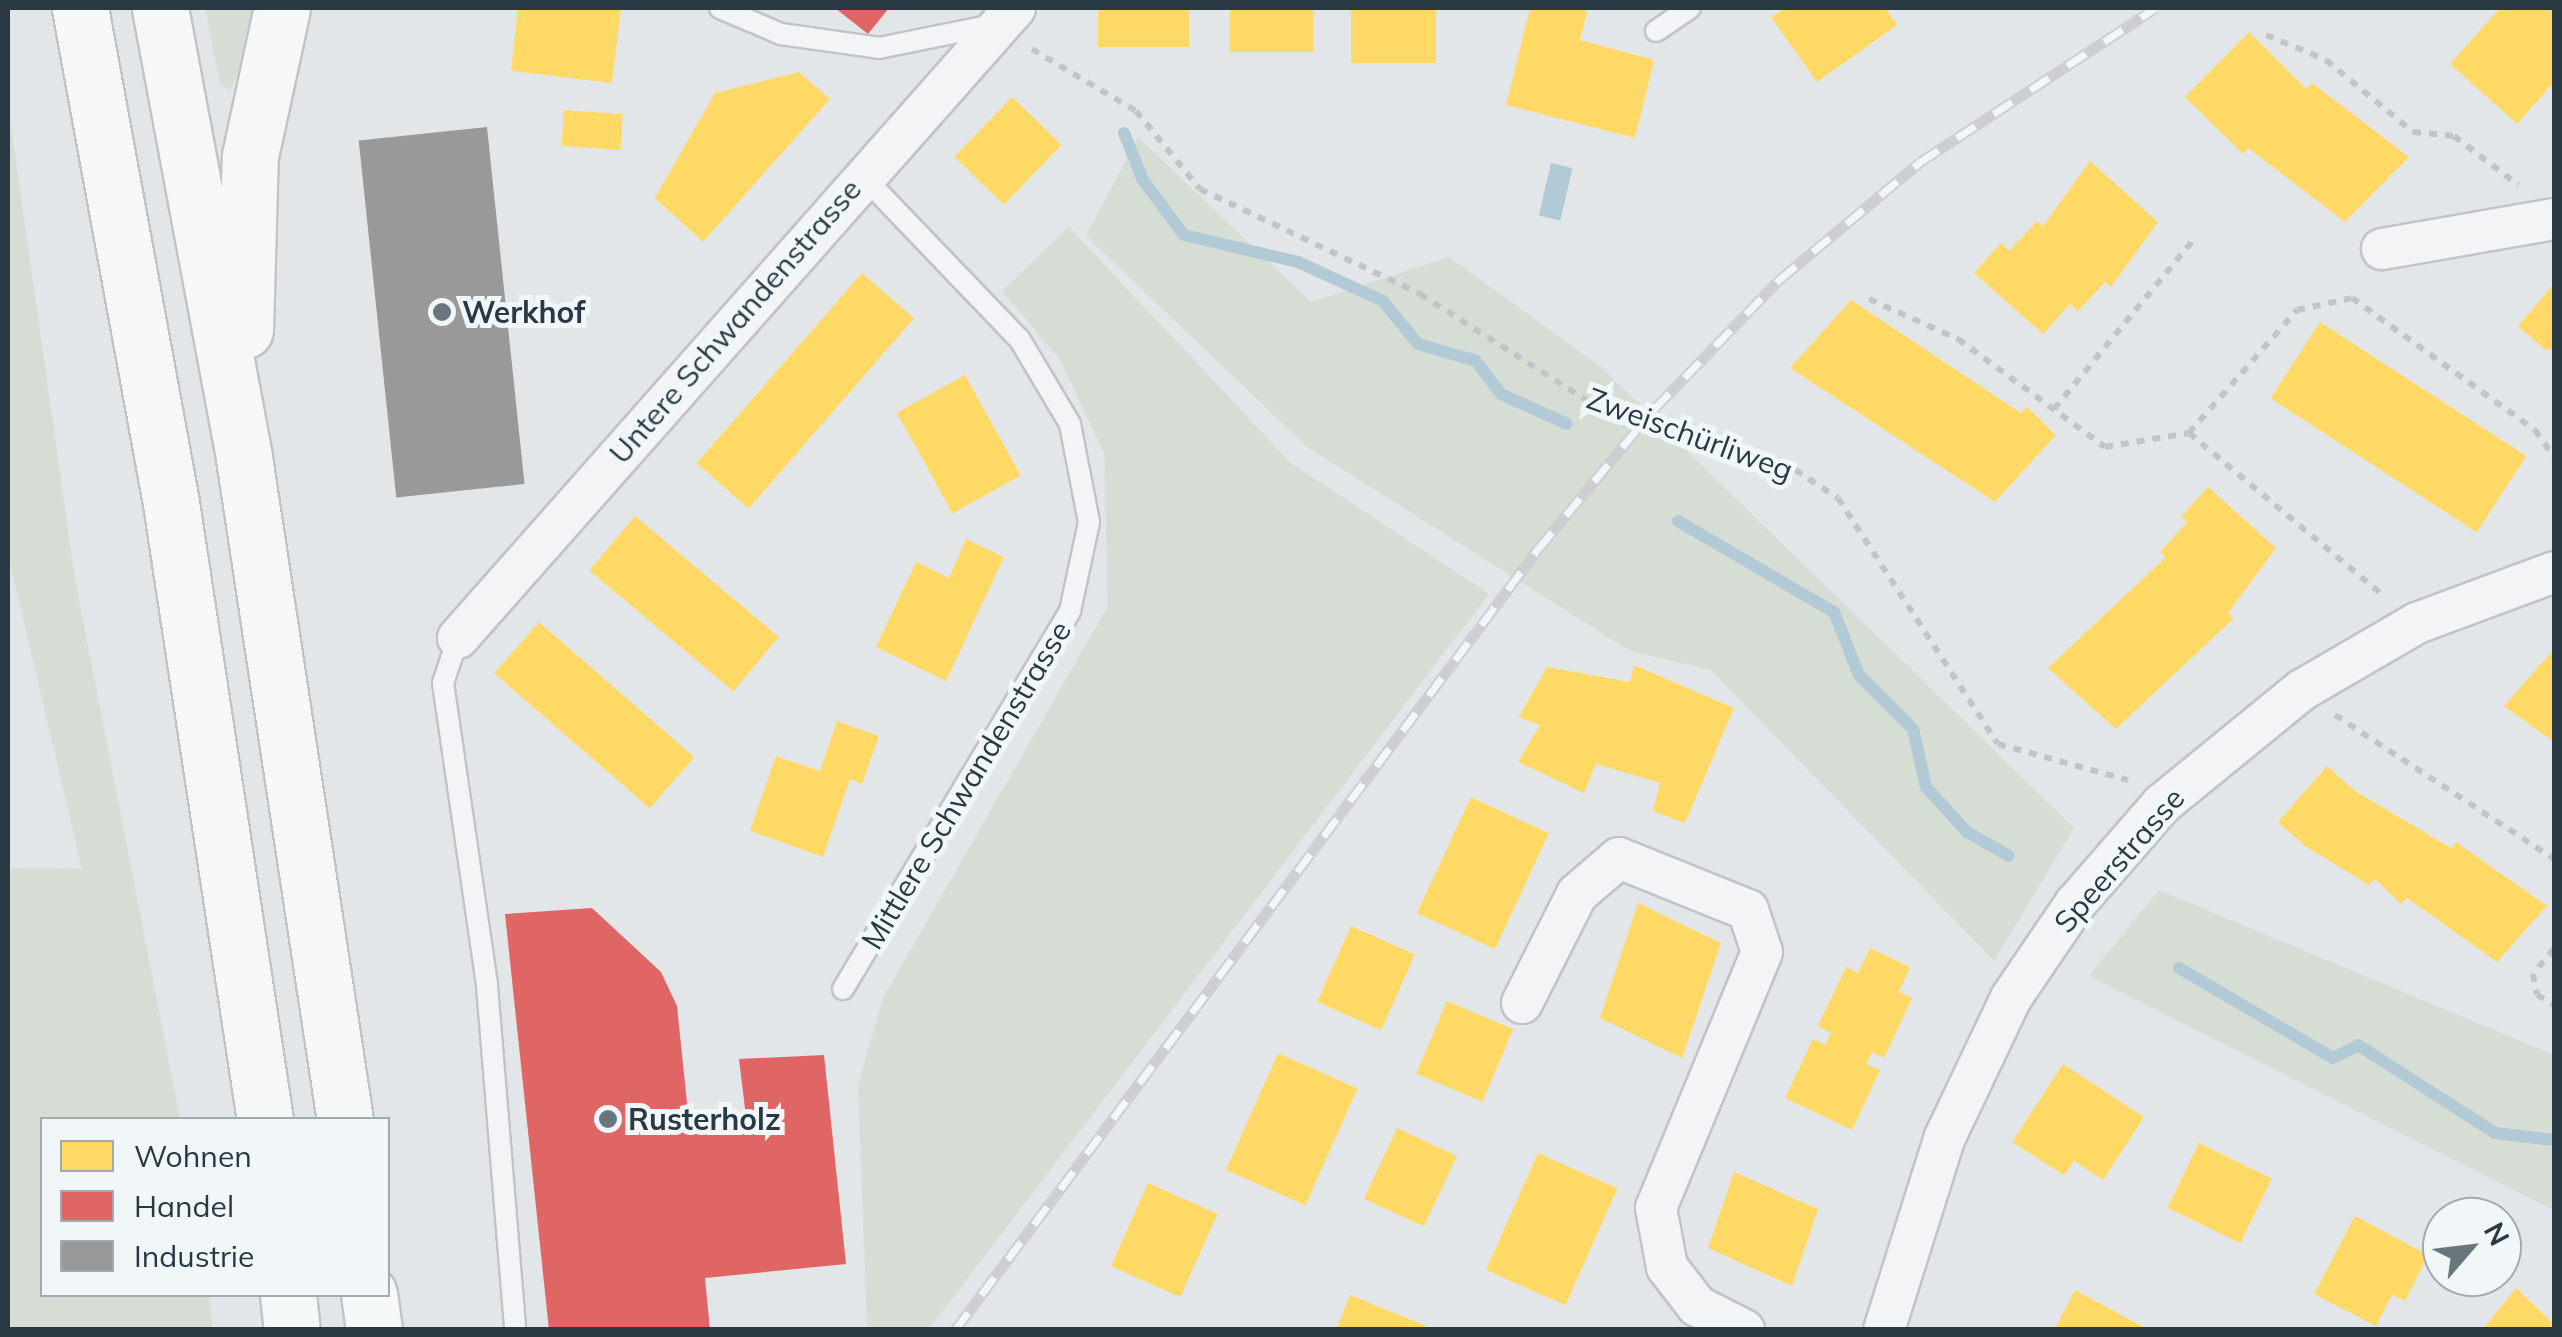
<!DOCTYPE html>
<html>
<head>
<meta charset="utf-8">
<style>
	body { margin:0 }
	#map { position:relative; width:2562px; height:1337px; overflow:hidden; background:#e3e6e9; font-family:Mulish,sans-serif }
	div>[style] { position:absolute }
	.green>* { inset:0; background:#d6ddd4 }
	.water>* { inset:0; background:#b1cad5; transform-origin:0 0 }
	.homes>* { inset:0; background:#ffd966; transform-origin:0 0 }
	.shops>* { inset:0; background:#e06666 }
	.industry>* { inset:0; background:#999; transform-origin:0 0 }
	.stream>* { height:12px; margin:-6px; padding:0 6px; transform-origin:6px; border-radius:6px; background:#b1cad5 }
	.path>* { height:6px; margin-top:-3px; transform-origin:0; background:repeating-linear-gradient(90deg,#c1c5c8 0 8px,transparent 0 16px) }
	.roads { filter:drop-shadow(2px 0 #c1c4c7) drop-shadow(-2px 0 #c1c4c7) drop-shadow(0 2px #c1c4c7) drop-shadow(0 -2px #c1c4c7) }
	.lane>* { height:20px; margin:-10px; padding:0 10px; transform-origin:10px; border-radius:10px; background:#f3f4f5 }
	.street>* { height:40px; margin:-20px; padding:0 20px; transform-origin:20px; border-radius:20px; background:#f3f4f5 }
	.highway>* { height:55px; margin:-27.5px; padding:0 27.5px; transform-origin:27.5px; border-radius:27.5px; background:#f6f7f7 }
	.rail>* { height:11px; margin-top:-5.5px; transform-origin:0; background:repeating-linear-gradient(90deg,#f1f6f8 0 22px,#ccced0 0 44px); box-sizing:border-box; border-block:2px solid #ccced0 }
	.dots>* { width:28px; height:28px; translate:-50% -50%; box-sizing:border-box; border:5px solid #f1f6f8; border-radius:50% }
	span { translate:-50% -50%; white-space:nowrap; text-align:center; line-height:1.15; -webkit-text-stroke:10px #f1f6f8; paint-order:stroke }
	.poi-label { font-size:30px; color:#293944; font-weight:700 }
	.left { translate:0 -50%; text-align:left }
	.street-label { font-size:30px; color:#293944 }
	.frame { position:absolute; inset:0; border:10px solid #293944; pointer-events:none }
	.legend { position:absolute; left:40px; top:1117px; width:350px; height:180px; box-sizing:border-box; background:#f1f6f8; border:2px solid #a1aab0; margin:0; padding:12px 18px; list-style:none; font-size:30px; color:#293944 }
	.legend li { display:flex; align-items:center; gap:20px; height:50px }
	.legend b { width:50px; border:2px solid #a1aab0 }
	.north { position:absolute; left:2422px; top:1197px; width:100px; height:100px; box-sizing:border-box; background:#f1f6f8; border:2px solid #a1aab0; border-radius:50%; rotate:62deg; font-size:28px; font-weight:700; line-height:40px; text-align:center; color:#293944 }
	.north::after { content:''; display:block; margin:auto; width:35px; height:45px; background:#6a767e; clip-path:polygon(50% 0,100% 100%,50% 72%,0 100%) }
</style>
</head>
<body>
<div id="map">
	<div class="green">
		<i style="clip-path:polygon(205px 8px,263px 8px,230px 91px,220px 84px)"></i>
		<i style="clip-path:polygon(8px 105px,75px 579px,180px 1119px,42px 1120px,42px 1294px,210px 1295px,212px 1329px,8px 1329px,8px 868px,82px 869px,8px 555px)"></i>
		<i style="clip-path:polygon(1138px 137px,1311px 302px,1449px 257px,1601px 367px,2074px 828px,1994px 961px,1711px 670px,1630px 651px,1307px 447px,1086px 236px)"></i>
		<i style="clip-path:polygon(1069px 227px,1291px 463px,1489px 594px,929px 1329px,867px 1329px,858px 1085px,883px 998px,1108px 606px,1104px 453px,1060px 360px,1002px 291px)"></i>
		<i style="clip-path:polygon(2159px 890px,2554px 1055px,2554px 1210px,2089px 976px)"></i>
	</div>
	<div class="water">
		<i style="left:1551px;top:163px;width:22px;height:54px;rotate:13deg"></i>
	</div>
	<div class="homes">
		<i style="clip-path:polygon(518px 8px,621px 8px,612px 83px,511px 71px)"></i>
		<i style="left:1098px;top:8px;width:91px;height:39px"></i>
		<i style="left:1230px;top:8px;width:83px;height:44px"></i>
		<i style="left:1351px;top:8px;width:85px;height:55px"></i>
		<i style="clip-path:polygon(1530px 8px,1588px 8px,1580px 40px,1654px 60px,1635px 138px,1506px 105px)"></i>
		<i style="clip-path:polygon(1785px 8px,1885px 8px,1897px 25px,1817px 82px,1771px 17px)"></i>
		<i style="clip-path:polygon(2500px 8px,2554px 8px,2554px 82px,2517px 124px,2450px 64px)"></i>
		<i style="clip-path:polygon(2249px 32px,2306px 89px,2312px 83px,2409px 157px,2345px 222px,2248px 148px,2243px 154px,2185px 97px)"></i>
		<i style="clip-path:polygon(799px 72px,830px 99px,703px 242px,655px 198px,715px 93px)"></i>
		<i style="left:1012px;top:97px;width:69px;height:83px;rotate:44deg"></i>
		<i style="left:564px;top:110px;width:59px;height:36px;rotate:4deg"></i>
		<i style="clip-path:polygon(2090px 161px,2158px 222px,2111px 287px,2105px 282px,2078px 311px,2070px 304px,2043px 334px,1974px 273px,2001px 243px,2009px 251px,2037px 221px,2043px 226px)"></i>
		<i style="left:862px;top:273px;width:69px;height:252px;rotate:41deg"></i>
		<i style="clip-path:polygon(2554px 284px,2554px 348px,2545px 350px,2518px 326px)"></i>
		<i style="clip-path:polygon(1851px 300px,2021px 413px,2027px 407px,2056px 435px,1995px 502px,1790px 368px)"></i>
		<i style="left:2320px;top:322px;width:246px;height:91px;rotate:33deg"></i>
		<i style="left:965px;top:375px;width:115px;height:78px;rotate:61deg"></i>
		<i style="clip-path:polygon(2208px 487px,2276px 548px,2228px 613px,2233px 619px,2116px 729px,2048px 668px,2166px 557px,2160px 552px,2187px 522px,2181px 517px)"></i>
		<i style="left:635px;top:516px;width:188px;height:71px;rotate:40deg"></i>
		<i style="clip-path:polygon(966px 539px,1004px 557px,946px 681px,876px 647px,916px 562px,949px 578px)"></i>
		<i style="left:539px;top:622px;width:206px;height:68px;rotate:41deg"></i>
		<i style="clip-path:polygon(2554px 649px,2554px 742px,2504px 706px)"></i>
		<i style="clip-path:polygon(1634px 665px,1734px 708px,1685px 823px,1653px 811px,1660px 783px,1596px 764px,1584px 793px,1518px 762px,1540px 725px,1519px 717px,1547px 667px,1630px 682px)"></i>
		<i style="clip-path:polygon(837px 721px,879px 736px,862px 784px,850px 779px,823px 857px,750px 831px,776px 756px,820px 771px)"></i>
		<i style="clip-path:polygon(2327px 766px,2355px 791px,2451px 848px,2456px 842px,2547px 906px,2497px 962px,2407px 898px,2401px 904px,2375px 879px,2369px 885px,2305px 846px,2278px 822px)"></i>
		<i style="left:1471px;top:797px;width:86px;height:128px;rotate:25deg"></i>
		<i style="clip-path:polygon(1638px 903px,1721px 943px,1682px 1058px,1600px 1018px)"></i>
		<i style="left:1351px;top:926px;width:70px;height:83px;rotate:24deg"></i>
		<i style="clip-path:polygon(1870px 948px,1910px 967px,1899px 992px,1912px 998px,1884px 1058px,1872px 1052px,1866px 1064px,1880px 1070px,1852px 1130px,1785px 1098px,1813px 1039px,1825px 1045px,1831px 1033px,1818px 1026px,1846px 967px,1858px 973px)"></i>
		<i style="left:1447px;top:1001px;width:72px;height:79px;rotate:23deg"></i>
		<i style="left:1278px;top:1053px;width:87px;height:128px;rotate:24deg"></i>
		<i style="clip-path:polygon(2063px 1064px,2144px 1117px,2103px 1180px,2074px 1161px,2064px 1175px,2012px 1142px)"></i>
		<i style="left:1397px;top:1128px;width:66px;height:78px;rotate:25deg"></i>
		<i style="left:2199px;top:1143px;width:81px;height:72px;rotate:26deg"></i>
		<i style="left:1538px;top:1153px;width:87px;height:128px;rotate:24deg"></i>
		<i style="clip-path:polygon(1734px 1172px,1818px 1209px,1792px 1286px,1708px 1248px)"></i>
		<i style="left:1148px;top:1183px;width:76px;height:91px;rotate:24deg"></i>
		<i style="clip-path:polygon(2355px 1216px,2428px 1255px,2405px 1301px,2392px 1295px,2376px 1326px,2314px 1294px)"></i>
		<i style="clip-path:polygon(2516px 1288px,2554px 1324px,2554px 1330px,2482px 1330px)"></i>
		<i style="clip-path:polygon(2075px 1290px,2149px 1330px,2054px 1330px)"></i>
		<i style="clip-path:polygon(1350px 1295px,1426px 1326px,1425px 1330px,1336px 1330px)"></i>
	</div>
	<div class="shops">
		<i style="clip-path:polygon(835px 8px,889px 8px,868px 34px)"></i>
		<i style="clip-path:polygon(592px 908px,661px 972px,677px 1006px,689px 1122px,746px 1117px,739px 1059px,824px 1055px,846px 1264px,705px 1278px,710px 1330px,549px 1330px,505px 914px)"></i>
	</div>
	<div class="industry">
		<i style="left:487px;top:127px;width:359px;height:129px;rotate:84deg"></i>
	</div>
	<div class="stream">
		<i style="left:1124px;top:133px;width:51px;rotate:68deg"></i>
		<i style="left:1143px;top:180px;width:69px;rotate:53.3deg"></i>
		<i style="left:1184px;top:235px;width:117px;rotate:13.3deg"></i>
		<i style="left:1298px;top:262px;width:94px;rotate:24.6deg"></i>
		<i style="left:1383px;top:301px;width:55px;rotate:50.9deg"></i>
		<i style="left:1418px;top:344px;width:60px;rotate:16.3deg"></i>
		<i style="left:1476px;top:361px;width:41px;rotate:52.9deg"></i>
		<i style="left:1501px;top:394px;width:72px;rotate:24.4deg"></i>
		<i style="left:1678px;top:521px;width:181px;rotate:30.3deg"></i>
		<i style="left:1834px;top:612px;width:68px;rotate:68.4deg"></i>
		<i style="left:1859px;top:675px;width:76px;rotate:45deg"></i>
		<i style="left:1913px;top:729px;width:59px;rotate:77.4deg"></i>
		<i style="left:1926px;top:787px;width:61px;rotate:47.7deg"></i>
		<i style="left:1967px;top:832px;width:48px;rotate:29.7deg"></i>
		<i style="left:2179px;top:968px;width:178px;rotate:30.3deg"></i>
		<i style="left:2333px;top:1058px;width:28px;rotate:-27deg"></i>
		<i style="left:2358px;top:1045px;width:163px;rotate:32.7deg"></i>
		<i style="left:2495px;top:1133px;width:59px;rotate:6.8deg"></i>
	</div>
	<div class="path">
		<i style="left:2266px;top:35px;width:65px;rotate:22.6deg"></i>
		<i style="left:2326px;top:60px;width:113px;rotate:39.6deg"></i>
		<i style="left:2413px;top:132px;width:41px;rotate:5.6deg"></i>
		<i style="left:2454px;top:136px;width:81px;rotate:37.4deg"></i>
		<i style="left:1032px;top:49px;width:121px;rotate:30.8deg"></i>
		<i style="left:1136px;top:111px;width:101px;rotate:50.6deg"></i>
		<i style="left:1200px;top:189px;width:244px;rotate:25.5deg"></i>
		<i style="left:1420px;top:294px;width:206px;rotate:32.5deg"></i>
		<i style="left:1594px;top:405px;width:196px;rotate:16.6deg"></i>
		<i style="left:1782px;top:461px;width:67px;rotate:33.5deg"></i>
		<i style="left:1838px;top:498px;width:293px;rotate:57deg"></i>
		<i style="left:1998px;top:744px;width:135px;rotate:15.5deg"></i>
		<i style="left:1869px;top:299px;width:98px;rotate:24.2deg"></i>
		<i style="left:1958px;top:339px;width:182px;rotate:36.3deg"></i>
		<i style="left:2105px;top:447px;width:85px;rotate:-9.5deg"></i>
		<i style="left:2189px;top:433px;width:164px;rotate:-48.7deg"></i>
		<i style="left:2297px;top:310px;width:56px;rotate:-12.3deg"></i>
		<i style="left:2352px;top:298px;width:226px;rotate:35.8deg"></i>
		<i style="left:2535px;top:430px;width:33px;rotate:55deg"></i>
		<i style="left:2054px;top:409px;width:220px;rotate:-50.5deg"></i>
		<i style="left:2189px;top:433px;width:254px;rotate:39.9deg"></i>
		<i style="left:2335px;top:715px;width:262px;rotate:33.3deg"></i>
		<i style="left:2554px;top:949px;width:33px;rotate:130deg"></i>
		<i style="left:2533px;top:974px;width:21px;rotate:79deg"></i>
		<i style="left:2537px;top:995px;width:20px;rotate:30deg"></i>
	</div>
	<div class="roads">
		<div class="lane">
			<i style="left:720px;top:8px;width:66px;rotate:23.1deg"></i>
			<i style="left:781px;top:34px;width:99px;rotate:8.1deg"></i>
			<i style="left:879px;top:48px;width:116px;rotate:-11.4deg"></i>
			<i style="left:1656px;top:31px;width:41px;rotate:-34.1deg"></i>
			<i style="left:458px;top:638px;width:47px;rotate:108.4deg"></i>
			<i style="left:443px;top:683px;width:306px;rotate:81.7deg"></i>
			<i style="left:487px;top:986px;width:345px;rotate:85.3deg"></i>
			<i style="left:843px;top:989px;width:441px;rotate:-59deg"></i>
			<i style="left:1070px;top:611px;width:91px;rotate:-77.9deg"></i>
			<i style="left:1089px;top:522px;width:100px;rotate:-101deg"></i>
			<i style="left:1070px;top:424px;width:98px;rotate:-120.8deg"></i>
			<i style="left:1020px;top:340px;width:228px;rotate:-133.8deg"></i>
		</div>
		<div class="street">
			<i style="left:2382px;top:249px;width:175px;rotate:-9.9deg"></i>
			<i style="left:458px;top:638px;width:841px;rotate:-48.52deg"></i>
			<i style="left:1522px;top:1003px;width:122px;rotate:-63.2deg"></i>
			<i style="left:1577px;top:894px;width:55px;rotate:-40.6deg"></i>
			<i style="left:1619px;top:858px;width:139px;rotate:22deg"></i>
			<i style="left:1748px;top:910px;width:44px;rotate:71.6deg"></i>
			<i style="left:1762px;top:952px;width:277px;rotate:112.5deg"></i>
			<i style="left:1656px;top:1208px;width:60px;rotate:79.4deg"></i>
			<i style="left:1667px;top:1267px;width:49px;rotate:52.4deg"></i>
			<i style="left:1697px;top:1306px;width:53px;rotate:27.1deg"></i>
			<i style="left:1884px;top:1330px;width:202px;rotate:-72.5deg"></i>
			<i style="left:1945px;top:1137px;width:154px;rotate:-64.6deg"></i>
			<i style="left:2011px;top:998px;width:114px;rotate:-55.8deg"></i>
			<i style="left:2075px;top:904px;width:133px;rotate:-49deg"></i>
			<i style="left:2162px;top:804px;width:181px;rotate:-39.2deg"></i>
			<i style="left:2302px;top:690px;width:133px;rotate:-30.2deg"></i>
			<i style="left:2417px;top:623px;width:146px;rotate:-20.4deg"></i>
		</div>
		<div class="highway">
			<i style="left:80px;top:8px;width:503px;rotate:79.58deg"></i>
			<i style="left:171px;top:503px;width:624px;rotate:81.34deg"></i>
			<i style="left:160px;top:8px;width:458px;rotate:79.4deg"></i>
			<i style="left:244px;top:458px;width:670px;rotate:81.33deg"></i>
			<i style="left:245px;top:330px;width:174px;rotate:-88.4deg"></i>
			<i style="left:250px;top:156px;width:151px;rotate:-77.8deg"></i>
			<i style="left:288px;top:1294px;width:36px;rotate:84deg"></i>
			<i style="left:369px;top:1294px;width:36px;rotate:82deg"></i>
		</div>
	</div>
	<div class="rail">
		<i style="left:955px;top:1330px;width:975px;rotate:-53.26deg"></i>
		<i style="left:1538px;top:549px;width:182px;rotate:-50.4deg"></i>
		<i style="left:1654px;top:409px;width:180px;rotate:-45.9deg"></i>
		<i style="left:1779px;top:280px;width:184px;rotate:-39.9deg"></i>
		<i style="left:1920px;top:162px;width:281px;rotate:-33.2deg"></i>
	</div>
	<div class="dots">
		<i style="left:442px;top:312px;background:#6a767e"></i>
		<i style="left:608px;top:1119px;background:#6a767e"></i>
	</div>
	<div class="poi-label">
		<span class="left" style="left:462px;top:312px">Werkhof</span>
		<span class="left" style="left:628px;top:1119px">Rusterholz</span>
	</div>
	<div class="street-label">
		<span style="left:735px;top:321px;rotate:-49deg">Untere Schwandenstrasse</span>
		<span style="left:1690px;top:434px;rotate:20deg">Zweischürliweg</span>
		<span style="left:966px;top:785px;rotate:-59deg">Mittlere Schwandenstrasse</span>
		<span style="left:2119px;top:860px;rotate:-49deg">Speerstrasse</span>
	</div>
	<div class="frame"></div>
	<ul class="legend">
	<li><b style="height:28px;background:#ffd966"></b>Wohnen</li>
	<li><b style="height:28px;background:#e06666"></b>Handel</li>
	<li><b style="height:28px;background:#999"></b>Industrie</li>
	</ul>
	<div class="north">N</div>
</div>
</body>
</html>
